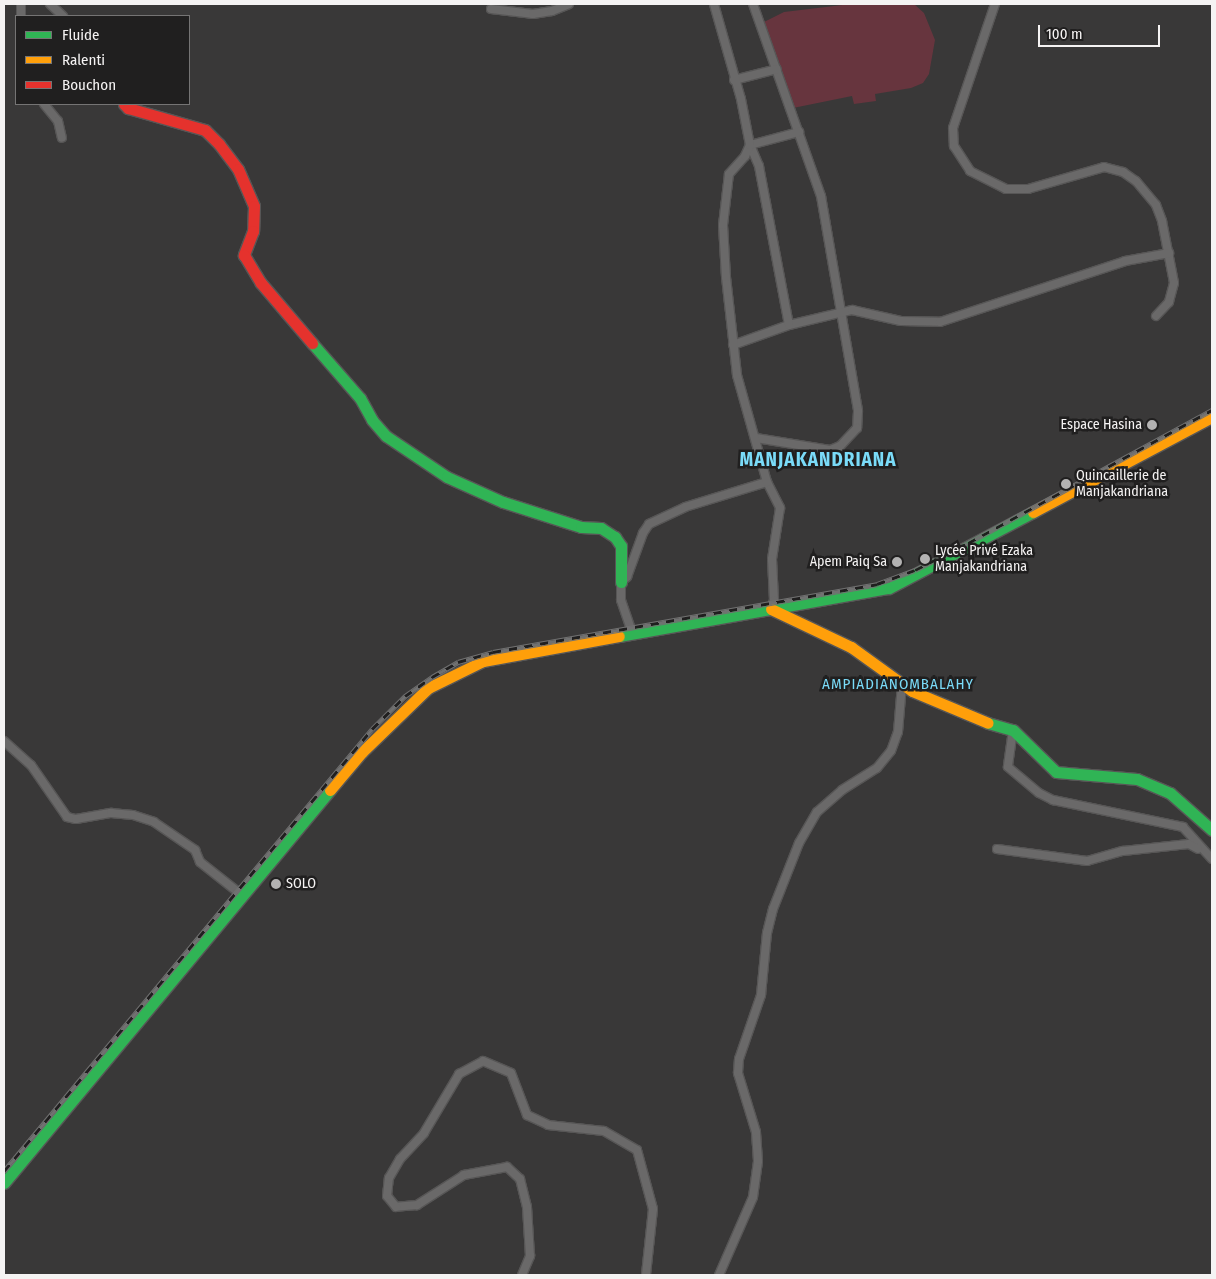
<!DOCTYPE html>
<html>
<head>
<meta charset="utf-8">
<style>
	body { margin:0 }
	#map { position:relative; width:1216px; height:1279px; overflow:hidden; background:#393838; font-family:"Fira Sans Condensed",sans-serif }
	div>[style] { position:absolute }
	.green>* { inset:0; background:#67353e }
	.roads { filter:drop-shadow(1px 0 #575656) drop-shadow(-1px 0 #575656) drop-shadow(0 1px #575656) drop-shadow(0 -1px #575656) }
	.street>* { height:8px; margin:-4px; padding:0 4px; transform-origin:4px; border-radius:4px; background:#6a6969 }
	.fast>* { height:11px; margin:-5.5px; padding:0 5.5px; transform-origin:5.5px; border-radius:5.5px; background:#30b455 }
	.slow>* { height:11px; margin:-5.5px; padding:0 5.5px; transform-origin:5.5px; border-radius:5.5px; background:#ff9f0a }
	.jam>* { height:11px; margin:-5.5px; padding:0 5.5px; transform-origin:5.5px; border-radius:5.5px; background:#e5322d }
	.rail>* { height:4.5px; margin-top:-2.25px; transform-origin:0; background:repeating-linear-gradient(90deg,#201f1f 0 8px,#717171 0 16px); box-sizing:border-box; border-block:1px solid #717171 }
	.dots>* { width:14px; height:14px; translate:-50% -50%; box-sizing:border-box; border:2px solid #201f1f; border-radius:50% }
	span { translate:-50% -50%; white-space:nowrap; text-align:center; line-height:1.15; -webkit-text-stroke:5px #201f1f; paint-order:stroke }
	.poi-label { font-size:14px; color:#f5f3f3 }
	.right { translate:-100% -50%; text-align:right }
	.left { translate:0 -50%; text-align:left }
	.neighbourhood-label { font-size:15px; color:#7adbf8; letter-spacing:1px }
	.district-label { font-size:19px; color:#7adbf8; font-weight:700; letter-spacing:1px }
	.frame { position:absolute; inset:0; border:5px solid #f5f3f3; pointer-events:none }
	.legend { position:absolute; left:15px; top:15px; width:175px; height:90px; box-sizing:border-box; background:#201f1f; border:1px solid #757474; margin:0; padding:6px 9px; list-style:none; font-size:15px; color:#f5f3f3 }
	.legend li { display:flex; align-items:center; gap:10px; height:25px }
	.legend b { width:25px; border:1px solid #757474 }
	.scale { position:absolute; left:1038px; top:25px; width:122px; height:22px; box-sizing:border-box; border:2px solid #f5f3f3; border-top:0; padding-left:6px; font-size:15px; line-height:18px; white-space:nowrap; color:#f5f3f3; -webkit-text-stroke:4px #201f1f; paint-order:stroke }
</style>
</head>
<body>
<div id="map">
	<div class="green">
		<i style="clip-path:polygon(851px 4px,914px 4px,924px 13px,935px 40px,929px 74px,923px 83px,911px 88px,875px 94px,876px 101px,854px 104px,852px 96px,793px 108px,764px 22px,784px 12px)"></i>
	</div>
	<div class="roads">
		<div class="street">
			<i style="left:50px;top:4px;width:18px;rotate:43deg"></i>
			<i style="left:753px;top:4px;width:204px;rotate:70.5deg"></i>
			<i style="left:821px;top:196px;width:218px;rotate:80.2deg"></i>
			<i style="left:858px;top:411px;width:17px;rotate:93deg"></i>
			<i style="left:857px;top:428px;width:25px;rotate:133deg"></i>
			<i style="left:840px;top:446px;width:11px;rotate:158deg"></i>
			<i style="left:830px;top:450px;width:75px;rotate:-170.8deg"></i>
			<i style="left:995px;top:4px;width:131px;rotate:108.7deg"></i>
			<i style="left:953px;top:128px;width:18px;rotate:87deg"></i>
			<i style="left:954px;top:146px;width:30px;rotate:57deg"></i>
			<i style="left:970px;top:171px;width:40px;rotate:26.6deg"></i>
			<i style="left:1006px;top:189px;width:22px"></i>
			<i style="left:1028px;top:189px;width:79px;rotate:-16.1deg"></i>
			<i style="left:1104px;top:167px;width:20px;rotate:15deg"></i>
			<i style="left:1123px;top:172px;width:16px;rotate:35deg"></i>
			<i style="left:1136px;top:181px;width:31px;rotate:50deg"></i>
			<i style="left:1156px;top:205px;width:17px;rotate:69deg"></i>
			<i style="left:1162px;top:221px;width:63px;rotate:79deg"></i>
			<i style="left:1174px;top:283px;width:20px;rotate:105deg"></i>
			<i style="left:1169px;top:302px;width:19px;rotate:133deg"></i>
			<i style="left:491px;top:9px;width:42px;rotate:6.8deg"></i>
			<i style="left:533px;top:14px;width:19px;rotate:-9deg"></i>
			<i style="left:552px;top:11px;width:18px;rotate:-22deg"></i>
			<i style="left:21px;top:16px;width:12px;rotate:-90deg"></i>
			<i style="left:734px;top:80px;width:44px;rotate:-14.3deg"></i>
			<i style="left:44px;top:104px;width:22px;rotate:51deg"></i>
			<i style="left:58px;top:121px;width:17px;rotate:77deg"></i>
			<i style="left:789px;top:325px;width:65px;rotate:-13.4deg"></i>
			<i style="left:852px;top:310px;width:50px;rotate:12.7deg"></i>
			<i style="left:901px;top:321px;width:39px;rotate:1deg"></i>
			<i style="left:940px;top:322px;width:195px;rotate:-18.2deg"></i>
			<i style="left:1125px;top:261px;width:45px;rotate:-10.3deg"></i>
			<i style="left:733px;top:345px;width:59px;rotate:-19.7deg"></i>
			<i style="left:789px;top:325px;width:162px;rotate:-100.7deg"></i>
			<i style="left:759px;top:166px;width:23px;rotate:-113deg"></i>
			<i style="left:750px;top:145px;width:51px;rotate:-14.9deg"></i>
			<i style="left:767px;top:482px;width:29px;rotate:63deg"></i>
			<i style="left:780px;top:508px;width:52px;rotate:98.9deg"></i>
			<i style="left:772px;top:559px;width:41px;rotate:87.2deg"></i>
			<i style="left:774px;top:600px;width:9px;rotate:108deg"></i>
			<i style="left:633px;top:635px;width:37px;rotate:-109deg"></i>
			<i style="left:621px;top:600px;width:18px;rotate:-90deg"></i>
			<i style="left:621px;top:582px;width:8px;rotate:-40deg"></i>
			<i style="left:627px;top:577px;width:47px;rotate:-70deg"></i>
			<i style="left:643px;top:533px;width:11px;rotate:-56deg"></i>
			<i style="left:649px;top:524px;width:40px;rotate:-25deg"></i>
			<i style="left:685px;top:507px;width:86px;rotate:-17deg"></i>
			<i style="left:767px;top:482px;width:111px;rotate:-105.7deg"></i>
			<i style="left:737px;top:375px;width:99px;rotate:-96.4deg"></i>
			<i style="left:726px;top:277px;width:52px;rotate:-93.3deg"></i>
			<i style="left:723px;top:225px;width:51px;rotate:-83.3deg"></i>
			<i style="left:729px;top:174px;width:24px;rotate:-48deg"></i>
			<i style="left:745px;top:156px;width:12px;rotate:-66deg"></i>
			<i style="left:750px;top:145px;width:47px;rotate:-101.1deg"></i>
			<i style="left:741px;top:99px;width:99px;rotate:-105.9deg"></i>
			<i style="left:1013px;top:730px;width:37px;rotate:98deg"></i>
			<i style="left:1008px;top:767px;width:40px;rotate:40deg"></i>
			<i style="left:1039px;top:793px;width:16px;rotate:27deg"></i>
			<i style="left:1053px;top:800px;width:133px;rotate:11.7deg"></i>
			<i style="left:1183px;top:827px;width:43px;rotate:47.8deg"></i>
			<i style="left:4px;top:741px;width:36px;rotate:42deg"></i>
			<i style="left:31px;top:765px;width:63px;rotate:55.3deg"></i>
			<i style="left:67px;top:817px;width:9px;rotate:13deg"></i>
			<i style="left:76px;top:819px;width:36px;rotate:-10deg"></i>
			<i style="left:111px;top:813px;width:22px;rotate:5deg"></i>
			<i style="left:133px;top:815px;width:22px;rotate:18deg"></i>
			<i style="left:154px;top:822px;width:50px;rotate:34.3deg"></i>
			<i style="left:195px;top:850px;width:13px;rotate:67deg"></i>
			<i style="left:200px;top:862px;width:48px;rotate:38.3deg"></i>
			<i style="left:238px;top:892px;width:7px;rotate:63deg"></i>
			<i style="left:997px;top:849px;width:91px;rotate:7.6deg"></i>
			<i style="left:1087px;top:861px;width:37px;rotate:-16deg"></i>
			<i style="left:1123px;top:851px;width:66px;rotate:-6.1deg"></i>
			<i style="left:1189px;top:844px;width:10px;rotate:29deg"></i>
			<i style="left:522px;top:1275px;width:21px;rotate:-67deg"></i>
			<i style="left:530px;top:1256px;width:49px;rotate:-93.5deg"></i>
			<i style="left:527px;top:1207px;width:29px;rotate:-104deg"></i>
			<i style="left:520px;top:1179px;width:18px;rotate:-137deg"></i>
			<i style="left:507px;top:1167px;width:44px;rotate:169.5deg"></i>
			<i style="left:464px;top:1175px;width:56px;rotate:147.4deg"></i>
			<i style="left:417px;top:1205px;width:21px;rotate:175deg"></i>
			<i style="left:396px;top:1207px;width:14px;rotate:-129deg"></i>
			<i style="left:387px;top:1196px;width:18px;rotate:-84deg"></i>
			<i style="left:389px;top:1178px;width:22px;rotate:-60deg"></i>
			<i style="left:400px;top:1159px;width:35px;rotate:-47deg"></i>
			<i style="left:424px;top:1133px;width:69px;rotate:-59.3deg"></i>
			<i style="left:459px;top:1074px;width:27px;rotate:-28deg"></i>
			<i style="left:483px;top:1061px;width:30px;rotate:23deg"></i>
			<i style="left:511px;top:1073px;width:45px;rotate:69.1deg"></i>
			<i style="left:527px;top:1115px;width:23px;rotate:25deg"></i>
			<i style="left:548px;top:1125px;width:56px;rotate:6.1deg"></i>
			<i style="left:604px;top:1131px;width:38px;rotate:30deg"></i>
			<i style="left:637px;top:1150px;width:61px;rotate:74.8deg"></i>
			<i style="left:653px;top:1209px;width:66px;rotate:96.1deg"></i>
			<i style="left:719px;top:1275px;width:85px;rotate:-66.4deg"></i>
			<i style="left:753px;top:1197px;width:36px;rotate:-82deg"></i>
			<i style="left:758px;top:1161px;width:29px;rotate:-94deg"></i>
			<i style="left:756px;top:1132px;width:62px;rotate:-107deg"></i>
			<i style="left:738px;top:1073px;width:14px;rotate:-86deg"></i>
			<i style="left:739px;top:1059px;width:68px;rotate:-71deg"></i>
			<i style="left:761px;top:995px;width:62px;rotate:-84.5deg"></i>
			<i style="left:767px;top:933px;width:25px;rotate:-76deg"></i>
			<i style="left:773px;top:909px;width:71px;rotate:-68.5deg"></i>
			<i style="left:799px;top:843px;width:36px;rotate:-60deg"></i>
			<i style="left:817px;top:812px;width:33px;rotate:-41deg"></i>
			<i style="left:842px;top:790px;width:41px;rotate:-32.2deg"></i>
			<i style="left:877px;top:768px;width:22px;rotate:-51deg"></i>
			<i style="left:891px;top:751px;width:20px;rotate:-70deg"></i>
			<i style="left:898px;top:732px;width:48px;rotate:-85.2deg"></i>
		</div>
		<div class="fast">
			<i style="left:312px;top:343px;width:73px;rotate:48.9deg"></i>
			<i style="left:360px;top:398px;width:25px;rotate:61deg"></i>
			<i style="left:372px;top:420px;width:21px;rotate:49deg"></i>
			<i style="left:386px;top:436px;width:73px;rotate:33.9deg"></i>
			<i style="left:447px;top:477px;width:61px;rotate:24.1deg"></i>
			<i style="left:503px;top:502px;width:82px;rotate:17.8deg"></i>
			<i style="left:581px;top:527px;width:20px;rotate:3deg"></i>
			<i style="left:601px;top:528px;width:17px;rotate:33deg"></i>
			<i style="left:615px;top:537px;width:11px;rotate:56deg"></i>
			<i style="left:621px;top:546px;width:36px;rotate:90deg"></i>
			<i style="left:619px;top:636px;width:274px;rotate:-10.1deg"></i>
			<i style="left:889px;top:588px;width:163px;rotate:-27.8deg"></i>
			<i style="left:988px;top:723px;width:26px;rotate:16deg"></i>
			<i style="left:1013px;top:730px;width:60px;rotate:44.3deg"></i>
			<i style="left:1056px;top:772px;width:81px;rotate:4.9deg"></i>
			<i style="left:1137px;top:779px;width:36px;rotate:23deg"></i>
			<i style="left:1170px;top:793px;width:56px;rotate:41.4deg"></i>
			<i style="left:4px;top:1183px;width:511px;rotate:-50.32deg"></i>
		</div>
		<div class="slow">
			<i style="left:1033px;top:512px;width:203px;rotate:-28deg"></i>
			<i style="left:771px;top:609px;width:89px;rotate:25.4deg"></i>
			<i style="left:851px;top:647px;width:75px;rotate:35.8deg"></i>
			<i style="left:912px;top:691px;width:82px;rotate:22.8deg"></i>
			<i style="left:330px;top:790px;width:50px;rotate:-49.9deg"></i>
			<i style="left:362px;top:752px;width:92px;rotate:-44.1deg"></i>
			<i style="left:428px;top:688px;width:61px;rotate:-26.1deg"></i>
			<i style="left:483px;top:661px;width:138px;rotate:-10.4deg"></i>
		</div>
		<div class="jam">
			<i style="left:124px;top:104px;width:6px;rotate:45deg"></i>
			<i style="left:128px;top:108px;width:80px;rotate:15.9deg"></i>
			<i style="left:205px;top:130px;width:20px;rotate:45deg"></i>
			<i style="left:219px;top:144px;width:31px;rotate:53deg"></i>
			<i style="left:238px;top:169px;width:40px;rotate:66.6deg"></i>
			<i style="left:254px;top:206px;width:25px;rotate:92deg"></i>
			<i style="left:253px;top:231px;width:26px;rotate:111deg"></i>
			<i style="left:244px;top:255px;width:33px;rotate:59deg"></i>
			<i style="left:261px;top:283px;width:79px;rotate:49.6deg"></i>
		</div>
	</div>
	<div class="rail">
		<i style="left:4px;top:1171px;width:575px;rotate:-50.22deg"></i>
		<i style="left:372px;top:729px;width:47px;rotate:-45deg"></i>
		<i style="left:405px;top:696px;width:33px;rotate:-35deg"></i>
		<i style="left:432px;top:677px;width:30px;rotate:-30deg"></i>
		<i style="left:458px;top:662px;width:36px;rotate:-16deg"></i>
		<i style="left:493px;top:652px;width:390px;rotate:-10deg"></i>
		<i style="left:877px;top:584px;width:40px;rotate:-20.2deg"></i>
		<i style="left:915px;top:570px;width:59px;rotate:-27deg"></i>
		<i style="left:968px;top:543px;width:278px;rotate:-28.6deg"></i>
	</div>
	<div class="dots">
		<i style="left:1152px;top:425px;background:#b3b2b2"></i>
		<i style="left:1066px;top:484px;background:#b3b2b2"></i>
		<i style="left:925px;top:559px;background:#b3b2b2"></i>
		<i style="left:897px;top:562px;background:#b3b2b2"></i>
		<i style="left:276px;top:884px;background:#b3b2b2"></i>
	</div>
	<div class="poi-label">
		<span class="right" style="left:1142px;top:425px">Espace Hasina</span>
		<span class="left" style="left:1076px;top:484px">Quincaillerie de<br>Manjakandriana</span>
		<span class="left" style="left:935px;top:559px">Lycée Privé Ezaka<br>Manjakandriana</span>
		<span class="right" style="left:887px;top:562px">Apem Paiq Sa</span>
		<span class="left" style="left:286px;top:884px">SOLO</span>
	</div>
	<div class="neighbourhood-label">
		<span style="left:898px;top:685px">AMPIADIANOMBALAHY</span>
	</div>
	<div class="district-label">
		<span style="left:818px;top:460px">MANJAKANDRIANA</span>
	</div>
	<div class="frame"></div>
	<ul class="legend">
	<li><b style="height:6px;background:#30b455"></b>Fluide</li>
	<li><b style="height:6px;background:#ff9f0a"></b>Ralenti</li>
	<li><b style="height:6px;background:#e5322d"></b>Bouchon</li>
	</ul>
	<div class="scale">100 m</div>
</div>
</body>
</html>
